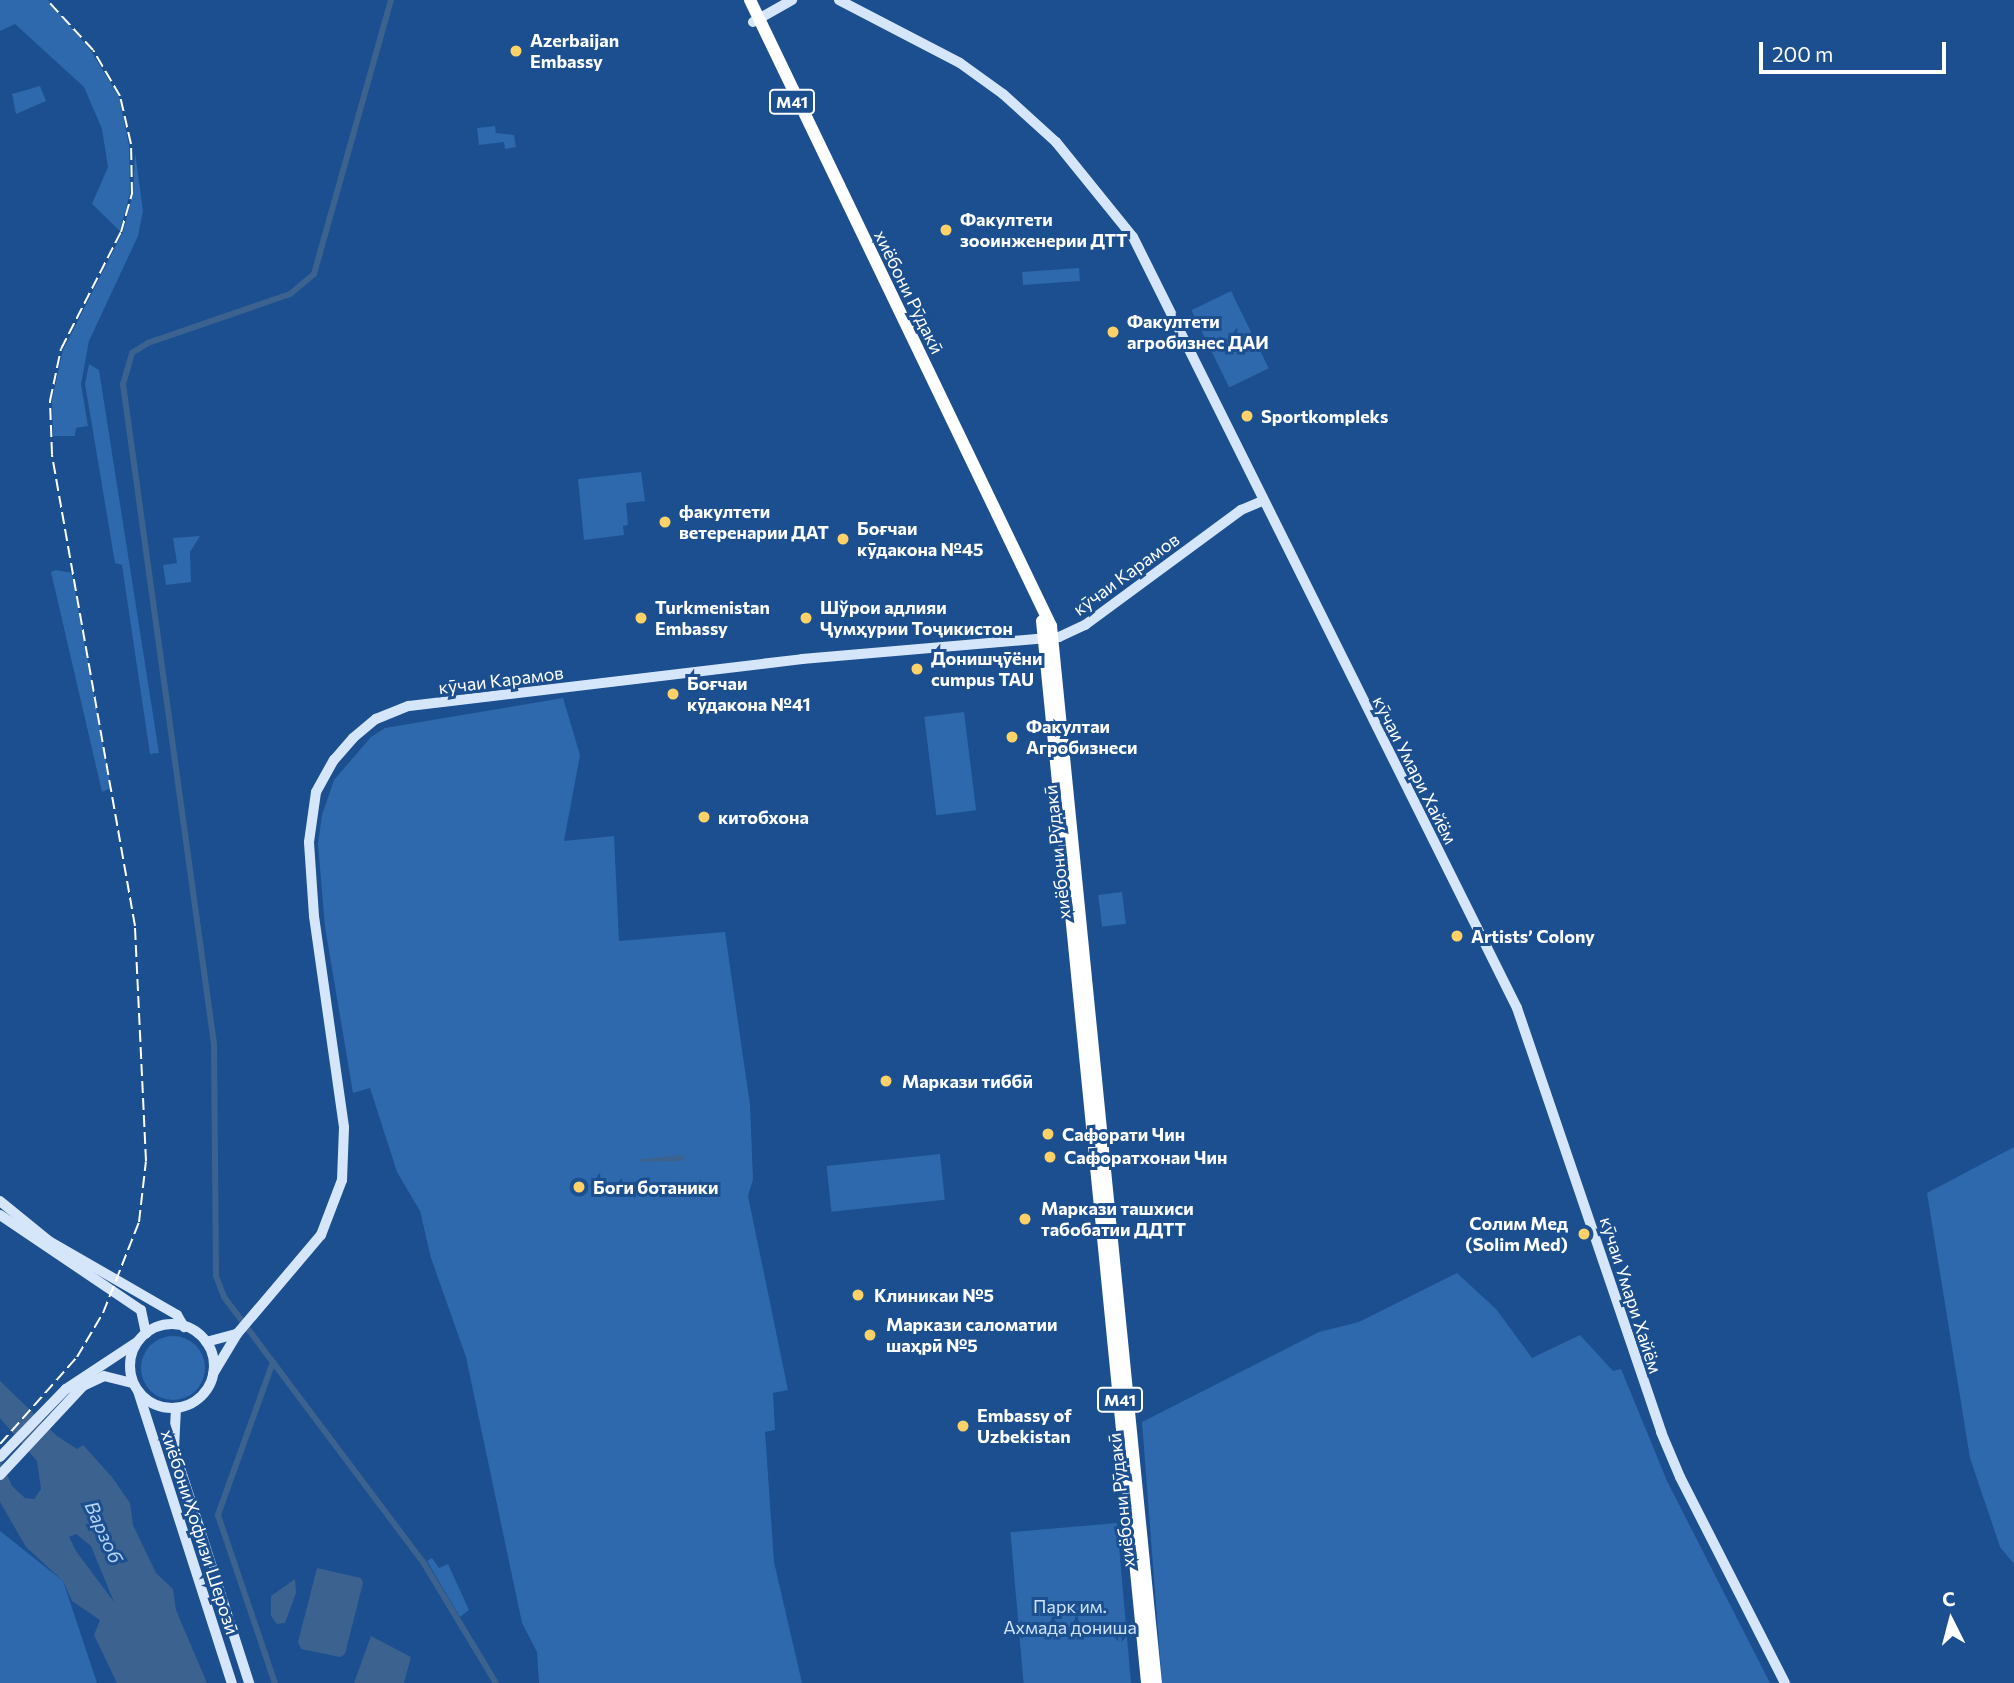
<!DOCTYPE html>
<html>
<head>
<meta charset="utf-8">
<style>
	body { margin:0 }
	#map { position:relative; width:2014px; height:1683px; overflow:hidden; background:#1b4f8f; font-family:Commissioner,sans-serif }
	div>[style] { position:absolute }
	.green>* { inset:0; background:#2e69ad; transform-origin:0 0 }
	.round { border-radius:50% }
	.water>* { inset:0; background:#3c6290 }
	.canal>* { height:6px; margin:-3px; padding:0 3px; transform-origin:3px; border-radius:3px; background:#3c6290 }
	.secondary>* { height:10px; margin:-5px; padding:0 5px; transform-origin:5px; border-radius:5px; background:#d6e6fa }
	.secondary>.ring { margin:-5px; padding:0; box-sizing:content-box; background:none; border:10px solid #d6e6fa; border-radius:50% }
	.highway>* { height:12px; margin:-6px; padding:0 6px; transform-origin:6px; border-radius:6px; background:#fff }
	.rail>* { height:2px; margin-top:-1px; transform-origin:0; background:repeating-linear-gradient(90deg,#fff 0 12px,transparent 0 17px) }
	.dots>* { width:19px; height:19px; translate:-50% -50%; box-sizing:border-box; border:4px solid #1b4f8f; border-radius:50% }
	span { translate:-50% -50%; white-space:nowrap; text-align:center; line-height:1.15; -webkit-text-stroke:6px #1b4f8f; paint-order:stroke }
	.shield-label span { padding:2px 5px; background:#1b4f8f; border:2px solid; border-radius:5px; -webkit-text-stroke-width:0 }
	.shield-label { font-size:16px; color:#fff; font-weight:700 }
	.poi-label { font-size:18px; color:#fff; font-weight:700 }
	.left { translate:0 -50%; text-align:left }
	.right { translate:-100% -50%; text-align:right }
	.street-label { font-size:18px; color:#fff }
	.park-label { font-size:18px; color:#cfe3fa }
	.water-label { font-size:19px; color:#b5d3f5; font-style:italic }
	.north { position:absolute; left:1916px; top:1585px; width:70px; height:70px; -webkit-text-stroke:5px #1b4f8f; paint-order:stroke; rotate:354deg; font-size:19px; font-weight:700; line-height:28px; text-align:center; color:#fff }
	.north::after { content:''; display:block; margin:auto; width:24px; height:32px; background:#fff; clip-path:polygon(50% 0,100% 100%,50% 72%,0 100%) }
	.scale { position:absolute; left:1759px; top:42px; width:187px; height:32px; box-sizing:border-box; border:4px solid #fff; border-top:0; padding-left:9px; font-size:21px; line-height:24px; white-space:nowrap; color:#fff; -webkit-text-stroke:5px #1b4f8f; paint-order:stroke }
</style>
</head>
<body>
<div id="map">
	<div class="green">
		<i style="clip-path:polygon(0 0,48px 0,91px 51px,119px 97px,129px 145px,130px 193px,120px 231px,92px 204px,108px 167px,102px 129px,84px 87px,15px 24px,0 31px)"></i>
		<i style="clip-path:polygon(40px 86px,46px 101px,16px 114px,12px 94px)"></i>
		<i style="clip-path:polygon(495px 126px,496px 133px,514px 135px,516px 147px,505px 149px,504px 142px,479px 145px,477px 128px)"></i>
		<i style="clip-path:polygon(135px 152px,143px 211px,138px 236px,89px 341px,81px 384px,88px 426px,76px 428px,75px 436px,53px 436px,52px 400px,63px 350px,123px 232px,133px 194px)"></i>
		<i style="left:1079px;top:268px;width:13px;height:57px;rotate:86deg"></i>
		<i style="left:1231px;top:291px;width:86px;height:44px;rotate:64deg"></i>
		<i style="clip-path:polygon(89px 364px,99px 370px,159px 753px,150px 754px,122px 565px,115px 563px,85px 384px)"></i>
		<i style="clip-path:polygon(641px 472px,645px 501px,626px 503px,628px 525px,623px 526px,624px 535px,584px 540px,578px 479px)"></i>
		<i style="clip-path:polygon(200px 536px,190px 552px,191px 582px,166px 585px,163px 565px,177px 563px,173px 538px)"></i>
		<i style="clip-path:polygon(56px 570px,72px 573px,111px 788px,102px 792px,51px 572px)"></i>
		<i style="clip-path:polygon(563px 698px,580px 755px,564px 841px,614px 836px,619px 941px,725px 932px,750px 1105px,753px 1179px,748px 1196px,788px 1390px,773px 1393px,775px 1430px,765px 1432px,774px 1562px,802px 1683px,539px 1683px,537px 1652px,522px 1623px,466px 1357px,431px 1258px,420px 1211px,397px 1172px,370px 1088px,353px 1093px,325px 927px,318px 844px,322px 815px,334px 780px,371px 737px,385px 728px)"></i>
		<i style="left:964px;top:712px;width:99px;height:40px;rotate:83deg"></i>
		<i style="left:1122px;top:892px;width:32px;height:24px;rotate:83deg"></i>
		<i style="clip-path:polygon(2014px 1147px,2014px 1564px,2000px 1547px,1970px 1458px,1927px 1193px)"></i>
		<i style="left:940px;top:1154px;width:46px;height:114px;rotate:84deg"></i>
		<i style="clip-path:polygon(1457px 1273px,1496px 1309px,1532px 1358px,1580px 1335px,1613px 1371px,1621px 1369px,1667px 1481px,1770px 1683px,1162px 1683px,1142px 1422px,1319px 1332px,1359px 1322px)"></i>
		<i class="round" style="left:141px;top:1336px;width:64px;height:64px"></i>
		<i style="left:1117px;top:1523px;width:161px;height:107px;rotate:85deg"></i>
		<i style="clip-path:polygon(0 1531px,63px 1581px,97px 1683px,0 1683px)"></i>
		<i style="clip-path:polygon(432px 1558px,439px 1568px,448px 1564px,469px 1610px,460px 1617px,427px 1561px)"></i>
	</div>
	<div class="water">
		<i style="clip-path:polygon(684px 1155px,684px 1161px,639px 1162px,641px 1159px)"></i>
		<i style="clip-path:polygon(evenodd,0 1381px,57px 1436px,77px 1449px,83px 1445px,112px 1477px,130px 1503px,133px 1525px,156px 1573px,173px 1589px,176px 1610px,207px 1683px,117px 1683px,94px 1635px,100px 1620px,72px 1601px,63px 1581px,26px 1547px,0 1502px,0 1459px,12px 1486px,25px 1498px,34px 1499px,41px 1489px,37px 1461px,0 1418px,0 1381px,76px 1534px,91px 1546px,114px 1602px,76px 1551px,69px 1537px,76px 1534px)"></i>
		<i style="clip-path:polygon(317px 1568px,361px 1578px,363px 1583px,345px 1654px,340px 1657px,301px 1649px,298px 1642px)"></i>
		<i style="clip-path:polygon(295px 1579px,296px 1593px,285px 1623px,277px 1624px,271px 1616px,271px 1596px)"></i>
		<i style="clip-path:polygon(371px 1636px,411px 1657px,404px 1683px,354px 1683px)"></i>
	</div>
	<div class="canal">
		<i style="left:391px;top:0;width:285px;rotate:105.7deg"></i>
		<i style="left:314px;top:274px;width:31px;rotate:140deg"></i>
		<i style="left:290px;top:294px;width:150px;rotate:161deg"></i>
		<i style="left:148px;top:343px;width:19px;rotate:148deg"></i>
		<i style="left:132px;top:353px;width:32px;rotate:106deg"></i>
		<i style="left:123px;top:384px;width:666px;rotate:82.15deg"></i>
		<i style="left:214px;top:1044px;width:232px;rotate:89.5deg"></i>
		<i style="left:216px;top:1276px;width:22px;rotate:69deg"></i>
		<i style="left:224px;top:1297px;width:331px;rotate:53.1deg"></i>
		<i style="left:423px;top:1562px;width:141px;rotate:58.9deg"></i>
		<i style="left:273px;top:1362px;width:163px;rotate:109.8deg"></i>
		<i style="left:218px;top:1515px;width:177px;rotate:71.3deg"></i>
	</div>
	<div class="secondary">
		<i style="left:839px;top:0;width:136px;rotate:27.5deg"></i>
		<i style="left:960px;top:63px;width:53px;rotate:35.8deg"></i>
		<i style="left:1003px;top:94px;width:72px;rotate:42.2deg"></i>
		<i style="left:1056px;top:142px;width:122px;rotate:51deg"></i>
		<i style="left:1133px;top:237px;width:861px;rotate:63.52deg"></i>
		<i style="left:1517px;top:1008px;width:448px;rotate:71.2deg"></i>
		<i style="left:1661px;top:1432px;width:49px;rotate:67.1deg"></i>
		<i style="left:1680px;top:1477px;width:231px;rotate:63deg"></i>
		<i style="left:753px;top:22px;width:45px;rotate:-29.4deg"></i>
		<i style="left:0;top:1201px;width:63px;rotate:39.2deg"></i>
		<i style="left:49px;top:1241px;width:148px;rotate:30deg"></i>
		<i style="left:177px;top:1315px;width:14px;rotate:60deg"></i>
		<i style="left:0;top:1215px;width:170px;rotate:34deg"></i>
		<i style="left:141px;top:1310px;width:24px;rotate:78deg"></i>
		<i class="ring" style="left:130px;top:1324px;width:74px;height:74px"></i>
		<i style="left:206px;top:1342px;width:31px;rotate:-15deg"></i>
		<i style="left:213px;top:1374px;width:47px;rotate:-59deg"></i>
		<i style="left:237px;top:1334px;width:130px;rotate:-49.7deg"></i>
		<i style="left:321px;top:1235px;width:59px;rotate:-69.1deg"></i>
		<i style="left:342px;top:1180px;width:53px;rotate:-87.8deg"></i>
		<i style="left:344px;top:1127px;width:213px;rotate:-98.1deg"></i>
		<i style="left:314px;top:916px;width:74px;rotate:-93.9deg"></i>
		<i style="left:309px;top:842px;width:50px;rotate:-82deg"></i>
		<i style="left:316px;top:792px;width:37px;rotate:-61deg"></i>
		<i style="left:334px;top:760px;width:29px;rotate:-49deg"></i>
		<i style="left:353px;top:738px;width:30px;rotate:-40deg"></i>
		<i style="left:376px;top:719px;width:35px;rotate:-22deg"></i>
		<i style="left:409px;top:706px;width:396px;rotate:-6.8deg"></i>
		<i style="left:802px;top:659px;width:258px;rotate:-4.9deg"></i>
		<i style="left:1059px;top:637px;width:29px;rotate:-25deg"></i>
		<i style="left:1085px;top:625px;width:194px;rotate:-36.4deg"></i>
		<i style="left:1241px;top:510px;width:23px;rotate:-23deg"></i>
		<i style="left:138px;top:1391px;width:307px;rotate:72.2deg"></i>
		<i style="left:176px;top:1408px;width:41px;rotate:92.8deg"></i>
		<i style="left:174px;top:1449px;width:246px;rotate:72.2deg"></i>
		<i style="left:0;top:1457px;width:95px;rotate:-45.9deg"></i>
		<i style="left:66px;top:1389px;width:85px;rotate:-33.5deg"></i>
		<i style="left:0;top:1475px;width:122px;rotate:-47deg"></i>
		<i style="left:83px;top:1386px;width:23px;rotate:-25deg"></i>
		<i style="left:104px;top:1376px;width:30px;rotate:14deg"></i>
	</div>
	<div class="highway">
		<i style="left:750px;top:0;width:695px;rotate:64.32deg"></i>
		<i style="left:1051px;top:626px;width:1062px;rotate:84.33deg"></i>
		<i style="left:1042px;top:621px;width:1067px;rotate:84.35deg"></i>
	</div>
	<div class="rail">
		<i style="left:0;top:1444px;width:116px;rotate:-48.5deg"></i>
		<i style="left:77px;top:1357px;width:51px;rotate:-59.4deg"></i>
		<i style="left:103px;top:1313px;width:98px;rotate:-68.4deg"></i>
		<i style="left:139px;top:1222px;width:61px;rotate:-83.5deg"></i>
		<i style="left:146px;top:1161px;width:235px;rotate:-92.7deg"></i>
		<i style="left:135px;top:926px;width:479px;rotate:-100deg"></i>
		<i style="left:52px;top:454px;width:53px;rotate:-92.2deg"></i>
		<i style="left:50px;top:401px;width:53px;rotate:-78.1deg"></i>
		<i style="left:61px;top:349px;width:131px;rotate:-62.9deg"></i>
		<i style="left:121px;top:232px;width:40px;rotate:-74deg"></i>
		<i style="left:132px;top:194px;width:50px;rotate:-91.1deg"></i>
		<i style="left:131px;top:144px;width:49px;rotate:-102.9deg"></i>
		<i style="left:120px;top:96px;width:53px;rotate:-120.4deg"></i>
		<i style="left:93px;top:50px;width:68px;rotate:-132.6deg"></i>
	</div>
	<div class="dots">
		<i style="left:516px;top:51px;background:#ffd166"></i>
		<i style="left:946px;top:230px;background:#ffd166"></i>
		<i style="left:1113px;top:332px;background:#ffd166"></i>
		<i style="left:1247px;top:416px;background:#ffd166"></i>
		<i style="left:665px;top:522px;background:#ffd166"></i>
		<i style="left:843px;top:539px;background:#ffd166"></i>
		<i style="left:641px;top:618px;background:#ffd166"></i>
		<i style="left:806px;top:618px;background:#ffd166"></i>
		<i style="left:917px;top:669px;background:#ffd166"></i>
		<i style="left:673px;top:694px;background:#ffd166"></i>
		<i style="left:1012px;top:737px;background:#ffd166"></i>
		<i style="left:704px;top:817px;background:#ffd166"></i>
		<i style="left:1457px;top:936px;background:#ffd166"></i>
		<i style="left:886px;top:1081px;background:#ffd166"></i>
		<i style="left:1048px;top:1134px;background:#ffd166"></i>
		<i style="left:1050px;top:1157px;background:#ffd166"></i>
		<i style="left:579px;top:1187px;background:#ffd166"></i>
		<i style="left:1025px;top:1219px;background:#ffd166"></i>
		<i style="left:1584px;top:1234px;background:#ffd166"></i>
		<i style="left:858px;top:1295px;background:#ffd166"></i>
		<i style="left:870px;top:1335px;background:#ffd166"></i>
		<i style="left:963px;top:1426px;background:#ffd166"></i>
	</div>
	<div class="shield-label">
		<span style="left:792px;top:102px">M41</span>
		<span style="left:1120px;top:1400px">M41</span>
	</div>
	<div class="poi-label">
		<span class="left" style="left:530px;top:51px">Azerbaijan<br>Embassy</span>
		<span class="left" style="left:960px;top:230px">Факултети<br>зооинженерии ДТТ</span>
		<span class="left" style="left:1127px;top:332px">Факултети<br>агробизнес ДАИ</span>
		<span class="left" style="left:1261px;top:416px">Sportkompleks</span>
		<span class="left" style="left:679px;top:522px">факултети<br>ветеренарии ДАТ</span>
		<span class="left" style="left:857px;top:539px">Боғчаи<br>кӯдакона №45</span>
		<span class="left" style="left:655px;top:618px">Turkmenistan<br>Embassy</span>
		<span class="left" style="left:820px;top:618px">Шўрои адлияи<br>Ҷумҳурии Тоҷикистон</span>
		<span class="left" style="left:931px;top:669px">Донишҷӯёни<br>cumpus TAU</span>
		<span class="left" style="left:687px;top:694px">Боғчаи<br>кӯдакона №41</span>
		<span class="left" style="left:1026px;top:737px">Факултаи<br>Агробизнеси</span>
		<span class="left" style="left:718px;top:817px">китобхона</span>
		<span class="left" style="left:1471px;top:936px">Artists’ Colony</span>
		<span class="left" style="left:902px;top:1081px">Маркази тиббӣ</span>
		<span class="left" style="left:1062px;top:1134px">Сафорати Чин</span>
		<span class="left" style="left:1064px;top:1157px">Сафоратхонаи Чин</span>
		<span class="left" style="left:593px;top:1187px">Боги ботаники</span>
		<span class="left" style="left:1041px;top:1219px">Маркази ташхиси<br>табобатии ДДТТ</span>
		<span class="right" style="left:1568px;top:1234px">Солим Мед<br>(Solim Med)</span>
		<span class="left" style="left:874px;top:1295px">Клиникаи №5</span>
		<span class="left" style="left:886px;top:1335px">Маркази саломатии<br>шаҳрӣ №5</span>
		<span class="left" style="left:977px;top:1426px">Embassy of<br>Uzbekistan</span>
	</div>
	<div class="street-label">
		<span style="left:909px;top:292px;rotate:64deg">хиёбони Рӯдакӣ</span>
		<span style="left:1126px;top:574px;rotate:-36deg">кӯчаи Карамов</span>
		<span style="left:501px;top:680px;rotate:-7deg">кӯчаи Карамов</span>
		<span style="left:1415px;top:770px;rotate:63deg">кӯчаи Умари Хайём</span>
		<span style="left:1057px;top:852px;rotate:-96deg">хиёбони Рӯдакӣ</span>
		<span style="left:1631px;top:1295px;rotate:72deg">кӯчаи Умари Хайём</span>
		<span style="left:1121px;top:1500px;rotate:-96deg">хиёбони Рӯдакӣ</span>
		<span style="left:200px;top:1532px;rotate:72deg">хиёбони Ҳофизи Шерозӣ</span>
	</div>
	<div class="park-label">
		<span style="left:1070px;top:1617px">Парк им.<br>Ахмада дониша</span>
	</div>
	<div class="water-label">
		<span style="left:104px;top:1532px;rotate:66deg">Варзоб</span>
	</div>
	<div class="north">С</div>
	<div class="scale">200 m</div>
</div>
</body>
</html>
